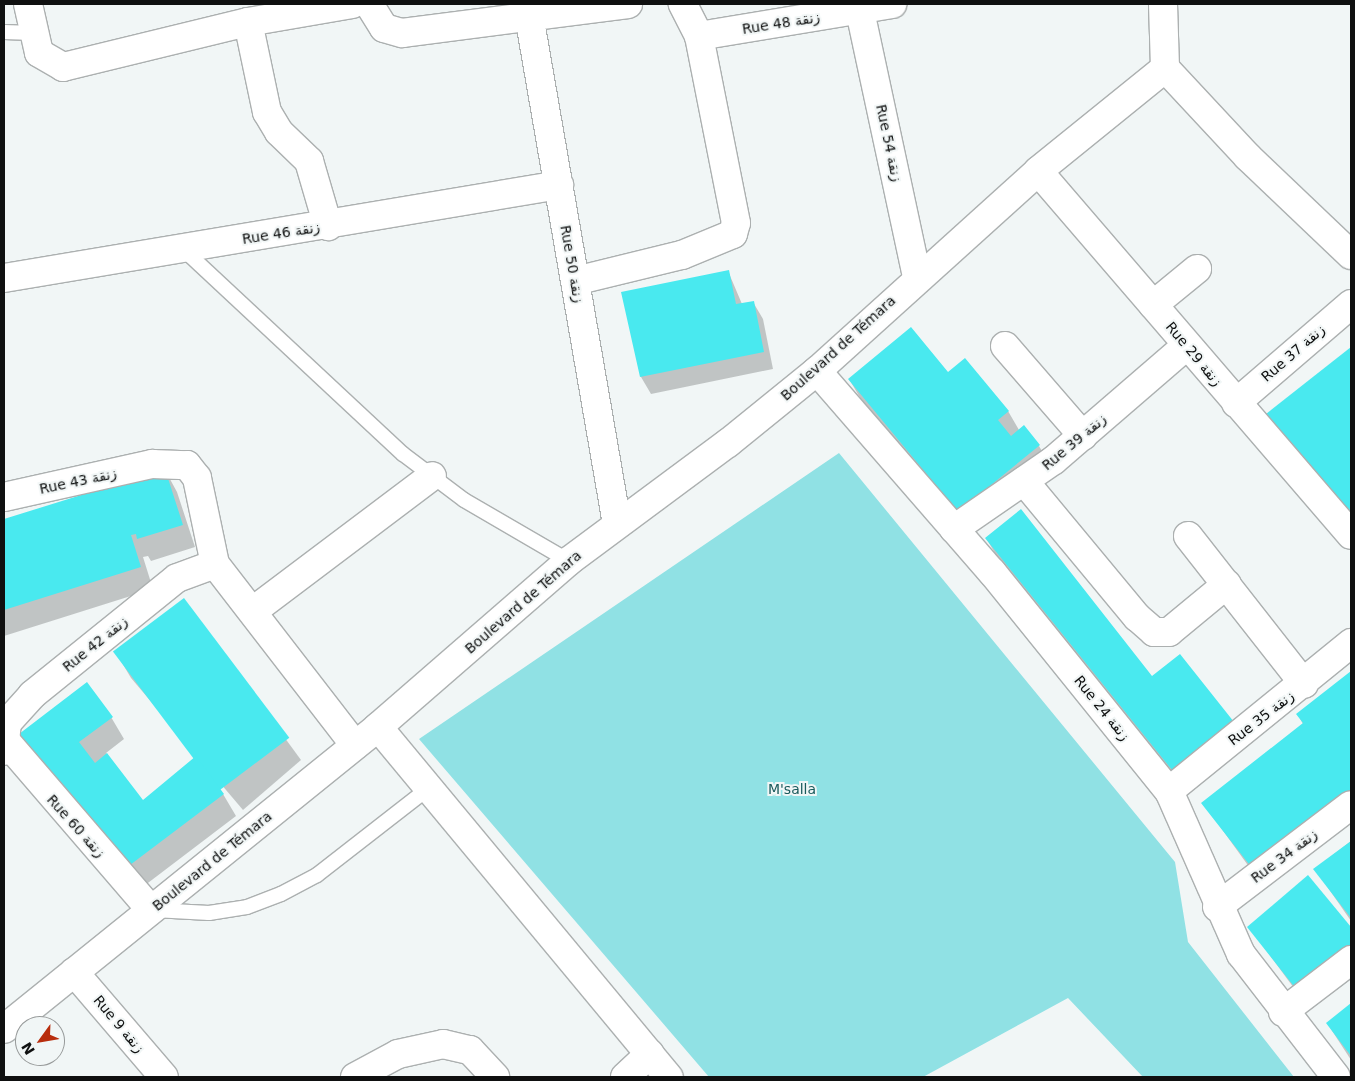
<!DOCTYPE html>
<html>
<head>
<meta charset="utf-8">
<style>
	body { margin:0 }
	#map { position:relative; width:1355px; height:1081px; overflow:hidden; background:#f1f6f6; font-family:"DejaVu Sans",Cairo,sans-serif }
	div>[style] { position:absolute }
	.green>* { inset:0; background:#90e1e4 }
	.shadow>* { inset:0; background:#0003 }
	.building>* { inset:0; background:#49e9ef; transform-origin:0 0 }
	.roads { filter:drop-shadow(1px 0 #acb0b0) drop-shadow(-1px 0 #acb0b0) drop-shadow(0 1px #acb0b0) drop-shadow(0 -1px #acb0b0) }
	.lane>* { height:14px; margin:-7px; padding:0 7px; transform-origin:7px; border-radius:7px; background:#fff }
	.street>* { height:28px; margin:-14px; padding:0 14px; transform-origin:14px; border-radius:14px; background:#fff }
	span { translate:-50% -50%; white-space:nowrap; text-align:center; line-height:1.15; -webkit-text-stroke:4px #f1f6f6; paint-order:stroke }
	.street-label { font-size:14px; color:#0f1010 }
	.park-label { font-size:14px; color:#195a5c }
	.frame { position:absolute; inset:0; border:5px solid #0f1010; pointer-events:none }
	.north { position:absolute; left:15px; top:1016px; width:50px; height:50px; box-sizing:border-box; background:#f1f6f6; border:1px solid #979a9a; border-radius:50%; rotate:238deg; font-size:14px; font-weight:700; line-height:20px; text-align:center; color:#0f1010 }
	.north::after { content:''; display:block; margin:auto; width:18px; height:22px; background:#b82d0d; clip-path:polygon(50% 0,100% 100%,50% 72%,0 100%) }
</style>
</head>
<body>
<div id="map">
	<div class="green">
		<i style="clip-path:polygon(839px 453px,1175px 862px,1188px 942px,1294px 1077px,1143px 1077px,1068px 998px,923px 1077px,709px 1077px,419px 739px)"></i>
	</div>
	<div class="shadow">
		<i style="clip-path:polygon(728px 271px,742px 304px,753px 302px,763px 319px,773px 369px,651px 394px,641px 377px,623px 293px)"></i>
		<i style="clip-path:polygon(1351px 349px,1351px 527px,1268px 415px)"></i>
		<i style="clip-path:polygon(849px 379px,1008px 411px,1019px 430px,1039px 446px,1052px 468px,971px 533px,862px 401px)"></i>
		<i style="clip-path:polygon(165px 470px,177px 492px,195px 547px,151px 561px,148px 556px,143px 557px,153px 589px,4px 636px,4px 521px)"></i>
		<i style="clip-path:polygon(986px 538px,1152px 677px,1232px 723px,1186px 792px,999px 560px)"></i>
		<i style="clip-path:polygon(184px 600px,301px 760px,243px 810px,131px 678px,118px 656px)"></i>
		<i style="clip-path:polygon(1351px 673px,1351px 820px,1265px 889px,1203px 803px,1303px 724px,1298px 715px)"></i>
		<i style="clip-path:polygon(111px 717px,124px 739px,106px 753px,142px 802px,223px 794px,236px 816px,140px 889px,20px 734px)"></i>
		<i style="clip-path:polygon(1351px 841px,1351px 921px,1315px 869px)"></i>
		<i style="clip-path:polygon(1308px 877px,1351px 930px,1351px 979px,1310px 1010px,1249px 927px)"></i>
		<i style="clip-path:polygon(1351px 1005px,1351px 1060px,1327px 1023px)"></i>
	</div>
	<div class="building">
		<i style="clip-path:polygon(729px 270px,736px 304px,754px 301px,764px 352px,640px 377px,621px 292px)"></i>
		<i style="clip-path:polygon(911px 327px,948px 372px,965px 358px,1009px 411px,998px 420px,1011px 436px,1024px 425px,1040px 445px,958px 512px,848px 379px)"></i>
		<i style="clip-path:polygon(1351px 347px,1351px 523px,1266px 414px)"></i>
		<i style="clip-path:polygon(165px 469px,183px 525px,137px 539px,136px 534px,131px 535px,141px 567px,4px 610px,4px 519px)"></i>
		<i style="clip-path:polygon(1021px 509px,1152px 676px,1180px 654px,1234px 722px,1172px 770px,985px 538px)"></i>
		<i style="left:184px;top:598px;width:175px;height:89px;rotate:53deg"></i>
		<i style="clip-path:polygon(1351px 671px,1351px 790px,1252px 868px,1201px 803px,1303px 723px,1296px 714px)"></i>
		<i style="clip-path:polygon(87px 682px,113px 717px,79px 742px,95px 763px,107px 753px,143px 800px,196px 756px,224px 794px,126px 868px,97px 838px,19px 734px)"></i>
		<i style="clip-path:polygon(1351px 841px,1351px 918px,1313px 869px)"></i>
		<i style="clip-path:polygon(1308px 875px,1351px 927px,1351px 955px,1300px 994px,1247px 927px)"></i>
		<i style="clip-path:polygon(1351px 1003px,1351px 1056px,1326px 1023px)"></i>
	</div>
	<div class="roads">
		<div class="lane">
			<i style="left:4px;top:32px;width:29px;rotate:2deg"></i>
			<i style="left:184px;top:250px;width:299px;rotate:43deg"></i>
			<i style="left:403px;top:454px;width:76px;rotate:37deg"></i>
			<i style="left:464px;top:500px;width:121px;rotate:30.2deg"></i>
			<i style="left:154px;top:910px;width:55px;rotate:3.1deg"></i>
			<i style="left:209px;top:913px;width:38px;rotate:-9deg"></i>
			<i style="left:247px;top:907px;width:36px;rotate:-21deg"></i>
			<i style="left:281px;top:894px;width:41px;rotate:-27.8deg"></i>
			<i style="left:317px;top:875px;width:143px;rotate:-37.9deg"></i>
		</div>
		<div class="street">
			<i style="left:28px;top:4px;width:50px;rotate:77.3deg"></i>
			<i style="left:39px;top:53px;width:28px;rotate:30deg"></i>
			<i style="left:63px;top:67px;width:190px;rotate:-13.7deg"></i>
			<i style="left:248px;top:22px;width:106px;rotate:-9.8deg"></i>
			<i style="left:369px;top:4px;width:28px;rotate:58deg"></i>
			<i style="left:384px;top:28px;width:19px;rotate:16deg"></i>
			<i style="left:402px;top:33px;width:228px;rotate:-7.3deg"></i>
			<i style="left:527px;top:4px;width:528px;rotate:80.18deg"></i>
			<i style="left:1163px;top:4px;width:64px;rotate:88.2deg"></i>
			<i style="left:860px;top:11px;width:271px;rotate:77.9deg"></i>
			<i style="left:248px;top:22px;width:92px;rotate:78.1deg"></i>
			<i style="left:267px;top:112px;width:23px;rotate:59deg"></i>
			<i style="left:279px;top:132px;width:42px;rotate:44deg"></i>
			<i style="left:309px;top:161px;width:68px;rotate:73.7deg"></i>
			<i style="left:699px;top:36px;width:196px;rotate:-9.4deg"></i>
			<i style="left:1038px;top:171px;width:480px;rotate:49.3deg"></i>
			<i style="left:4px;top:278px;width:563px;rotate:-9.51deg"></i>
			<i style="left:575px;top:281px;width:110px;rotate:-13.7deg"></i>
			<i style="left:682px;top:255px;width:55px;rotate:-22.4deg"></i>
			<i style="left:733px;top:234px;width:11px;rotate:-75deg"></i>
			<i style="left:736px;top:223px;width:191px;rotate:-101.2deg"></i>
			<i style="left:699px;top:36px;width:36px;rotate:-117deg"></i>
			<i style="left:1153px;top:305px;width:57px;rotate:-39.3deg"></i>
			<i style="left:1005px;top:346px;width:119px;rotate:49.1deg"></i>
			<i style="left:817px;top:371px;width:267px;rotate:49deg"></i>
			<i style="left:992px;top:572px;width:282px;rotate:51.1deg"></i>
			<i style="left:1169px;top:791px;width:178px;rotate:66.2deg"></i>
			<i style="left:1241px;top:954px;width:155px;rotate:52.3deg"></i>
			<i style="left:1236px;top:403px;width:152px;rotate:-40.7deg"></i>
			<i style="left:1024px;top:481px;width:177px;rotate:50.3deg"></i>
			<i style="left:1137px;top:617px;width:23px;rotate:41deg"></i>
			<i style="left:1154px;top:632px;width:15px"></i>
			<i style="left:1169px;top:632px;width:75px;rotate:-39.6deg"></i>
			<i style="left:4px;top:497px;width:152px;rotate:-12.6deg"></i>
			<i style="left:152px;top:464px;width:35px;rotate:2deg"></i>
			<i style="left:187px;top:465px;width:16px;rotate:52deg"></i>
			<i style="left:197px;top:478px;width:88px;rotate:78.2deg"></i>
			<i style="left:215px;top:564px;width:229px;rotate:52.3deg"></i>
			<i style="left:954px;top:529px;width:121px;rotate:-34.6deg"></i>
			<i style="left:1054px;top:460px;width:174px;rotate:-40.8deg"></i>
			<i style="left:1188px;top:536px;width:188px;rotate:51.9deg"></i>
			<i style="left:253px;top:611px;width:224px;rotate:-37deg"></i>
			<i style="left:378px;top:727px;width:455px;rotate:50.3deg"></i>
			<i style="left:4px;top:739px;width:225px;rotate:49.3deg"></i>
			<i style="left:4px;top:751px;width:28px;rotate:-84deg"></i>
			<i style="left:7px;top:723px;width:38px;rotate:-48deg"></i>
			<i style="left:32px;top:695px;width:186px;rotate:-38.9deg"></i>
			<i style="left:177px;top:578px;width:40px;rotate:-20.2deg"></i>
			<i style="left:1169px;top:791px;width:235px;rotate:-39.1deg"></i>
			<i style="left:1217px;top:907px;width:168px;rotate:-37.3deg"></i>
			<i style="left:74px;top:972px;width:138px;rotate:49.4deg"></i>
			<i style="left:1283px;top:1012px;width:86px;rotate:-37.4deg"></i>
			<i style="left:4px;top:1029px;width:481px;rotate:-38.9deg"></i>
			<i style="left:378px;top:727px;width:253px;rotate:-41deg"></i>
			<i style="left:569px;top:561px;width:198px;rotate:-36.6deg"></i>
			<i style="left:728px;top:443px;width:114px;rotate:-39deg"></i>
			<i style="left:817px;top:371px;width:298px;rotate:-42.1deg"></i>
			<i style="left:1038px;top:171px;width:164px;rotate:-39deg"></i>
			<i style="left:1165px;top:68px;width:122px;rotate:47deg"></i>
			<i style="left:1248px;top:157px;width:142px;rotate:43.6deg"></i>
			<i style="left:355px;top:1077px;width:49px;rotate:-28.1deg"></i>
			<i style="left:398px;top:1054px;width:46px;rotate:-12.5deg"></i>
			<i style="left:443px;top:1044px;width:28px;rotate:13deg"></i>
			<i style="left:470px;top:1050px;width:37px;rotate:47deg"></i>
			<i style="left:625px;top:1077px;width:34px;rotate:-43deg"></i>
		</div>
	</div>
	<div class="street-label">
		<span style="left:781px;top:23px;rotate:-9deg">Rue 48 زنقة</span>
		<span style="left:889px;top:143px;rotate:78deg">Rue 54 زنقة</span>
		<span style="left:281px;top:233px;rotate:-9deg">Rue 46 زنقة</span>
		<span style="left:572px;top:264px;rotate:80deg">Rue 50 زنقة</span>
		<span style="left:838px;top:348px;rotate:-42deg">Boulevard de Témara</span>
		<span style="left:1293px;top:353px;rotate:-41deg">Rue 37 زنقة</span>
		<span style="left:1194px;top:354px;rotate:50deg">Rue 29 زنقة</span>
		<span style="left:1074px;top:442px;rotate:-40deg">Rue 39 زنقة</span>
		<span style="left:78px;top:481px;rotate:-12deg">Rue 43 زنقة</span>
		<span style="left:523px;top:602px;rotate:-41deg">Boulevard de Témara</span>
		<span style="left:95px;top:644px;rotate:-39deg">Rue 42 زنقة</span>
		<span style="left:1102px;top:708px;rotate:51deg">Rue 24 زنقة</span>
		<span style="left:1261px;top:718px;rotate:-38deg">Rue 35 زنقة</span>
		<span style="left:76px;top:826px;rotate:48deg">Rue 60 زنقة</span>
		<span style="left:1284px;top:856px;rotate:-37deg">Rue 34 زنقة</span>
		<span style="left:212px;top:861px;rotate:-39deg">Boulevard de Témara</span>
		<span style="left:119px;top:1024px;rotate:50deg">Rue 9 زنقة</span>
	</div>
	<div class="park-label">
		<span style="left:792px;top:789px">M'salla</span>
	</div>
	<div class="frame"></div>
	<div class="north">N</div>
</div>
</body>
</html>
